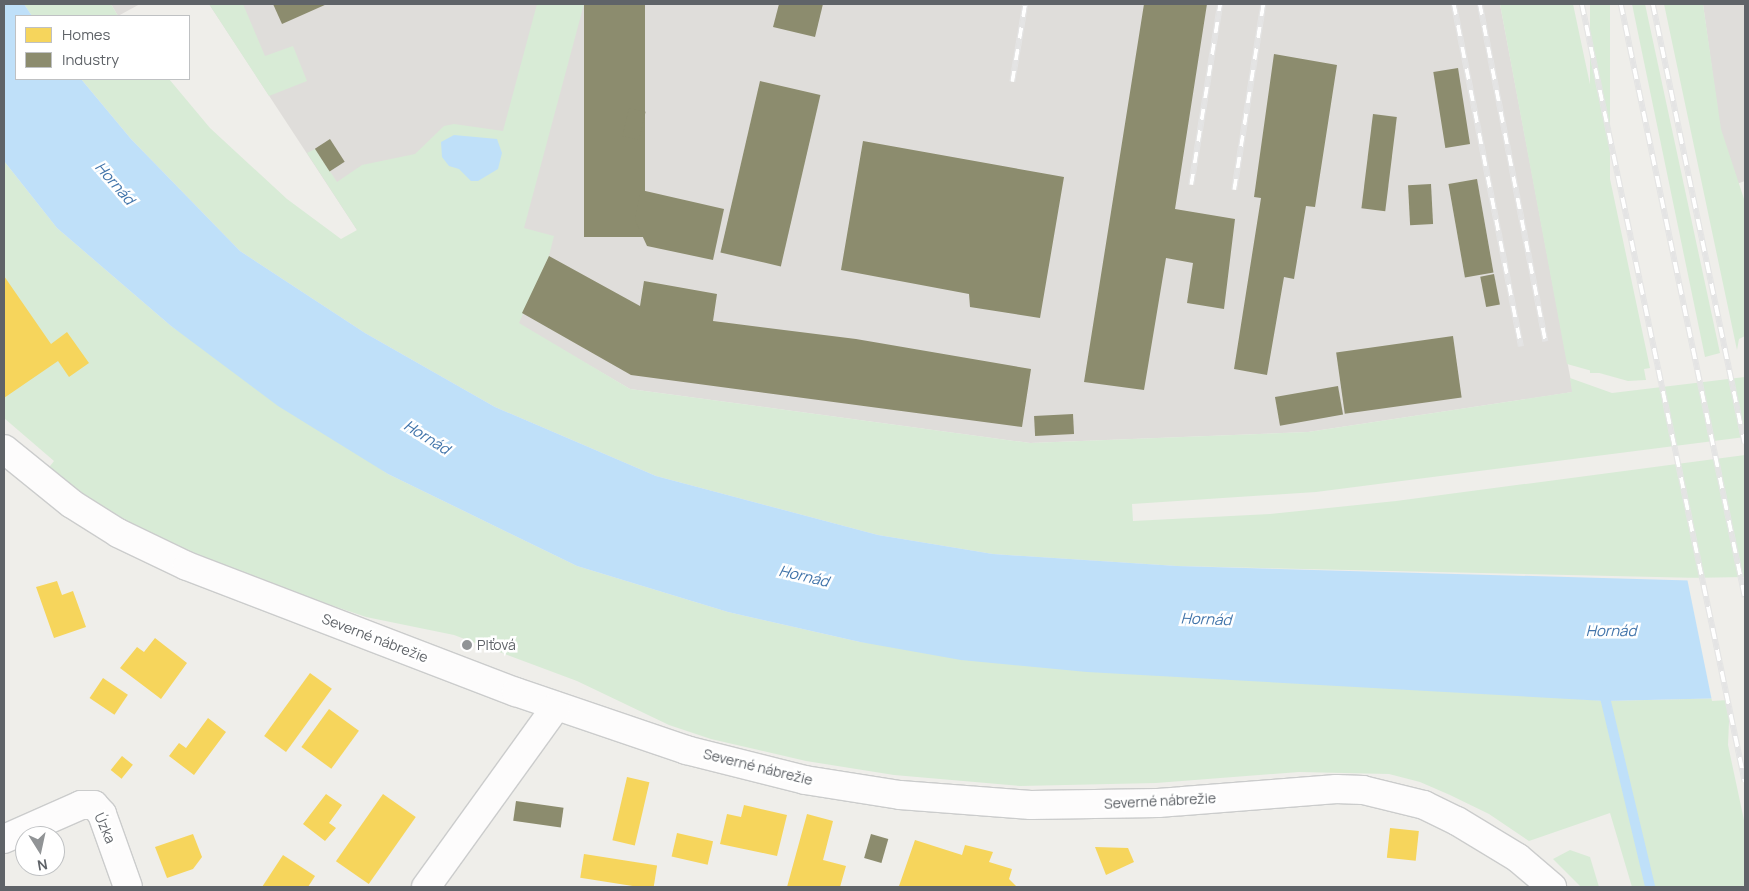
<!DOCTYPE html>
<html>
<head>
<meta charset="utf-8">
<style>
	body { margin:0 }
	#map { position:relative; width:1749px; height:891px; overflow:hidden; background:#efeeea; font-family:Manrope,sans-serif }
	div>[style] { position:absolute }
	.industrial>* { inset:0; background:#dfddda }
	.green>* { inset:0; background:#d8ebd6; transform-origin:0 0 }
	.water>* { inset:0; background:#bfe0f9 }
	.pier>* { inset:0; background:#efeeea }
	.homes>* { inset:0; background:#f6d55c; transform-origin:0 0 }
	.industry>* { inset:0; background:#8c8c6e; transform-origin:0 0 }
	.stream>* { height:10px; margin:-5px; padding:0 5px; transform-origin:5px; border-radius:5px; background:#bfe0f9 }
	.roads { filter:drop-shadow(1px 0 #cbcccc) drop-shadow(-1px 0 #cbcccc) drop-shadow(0 1px #cbcccc) drop-shadow(0 -1px #cbcccc) }
	.minor>* { height:28px; margin:-14px; padding:0 14px; transform-origin:14px; border-radius:14px; background:#fdfcfc }
	.rail>* { height:5.5px; margin-top:-2.75px; transform-origin:0; background:repeating-linear-gradient(90deg,#fff 0 11px,#e4e4e4 0 22px); box-sizing:border-box; border-block:1px solid #e4e4e4 }
	.dots>* { width:14px; height:14px; translate:-50% -50%; box-sizing:border-box; border:2px solid #fff; border-radius:50% }
	span { translate:-50% -50%; white-space:nowrap; text-align:center; line-height:1.15; -webkit-text-stroke:5px #fff; paint-order:stroke }
	.street-label { font-size:14px; color:#5f6368 }
	.poi-label { font-size:14px; color:#5f6368 }
	.left { translate:0 -50%; text-align:left }
	.water-label { font-size:15px; color:#4174aa; font-style:italic }
	.frame { position:absolute; inset:0; border:5px solid #5f6368; pointer-events:none }
	.legend { position:absolute; left:15px; top:15px; width:175px; height:65px; box-sizing:border-box; background:#fff; border:1px solid #bfc1c3; margin:0; padding:6px 9px; list-style:none; font-size:15px; color:#5f6368 }
	.legend li { display:flex; align-items:center; gap:10px; height:25px }
	.legend b { width:25px; border:1px solid #bfc1c3 }
	.north { position:absolute; left:15px; top:826px; width:50px; height:50px; box-sizing:border-box; background:#fff; border:1px solid #bfc1c3; border-radius:50%; rotate:170deg; font-size:14px; font-weight:700; line-height:20px; text-align:center; color:#5f6368 }
	.north::after { content:''; display:block; margin:auto; width:18px; height:22px; background:#919496; clip-path:polygon(50% 0,100% 100%,50% 72%,0 100%) }
</style>
</head>
<body>
<div id="map">
	<div class="industrial">
		<i style="clip-path:polygon(111px 4px,140px 4px,118px 16px)"></i>
		<i style="clip-path:polygon(209px 4px,1500px 4px,1573px 392px,1308px 432px,1030px 443px,630px 389px,357px 230px)"></i>
		<i style="clip-path:polygon(1703px 4px,1745px 4px,1745px 181px,1728px 187px)"></i>
	</div>
	<div class="green">
		<i style="clip-path:polygon(24px 4px,111px 4px,118px 16px,32px 16px)"></i>
		<i style="clip-path:polygon(209px 4px,243px 4px,265px 56px,293px 46px,307px 81px,269px 96px)"></i>
		<i style="clip-path:polygon(537px 4px,584px 4px,524px 228px,554px 236px,549px 256px,519px 323px,630px 389px,1030px 443px,1308px 432px,1572px 392px,1570px 378px,1612px 393px,1745px 377px,1745px 437px,1316px 492px,1132px 504px,1133px 521px,1270px 514px,1396px 501px,1745px 455px,1745px 579px,1177px 566px,993px 554px,878px 535px,656px 476px,495px 407px,365px 333px,240px 251px,131px 139px,81px 79px,169px 79px,210px 128px,287px 199px,341px 239px,357px 230px,307px 153px,315px 149px,337px 182px,362px 165px,415px 154px,444px 126px,454px 124px,503px 131px)"></i>
		<i style="clip-path:polygon(1500px 4px,1573px 4px,1650px 368px,1644px 369px,1646px 380px,1628px 381px,1567px 364px)"></i>
		<i style="left:1590px;top:4px;width:20px;height:369px"></i>
		<i style="clip-path:polygon(1632px 4px,1645px 4px,1720px 353px,1705px 357px)"></i>
		<i style="clip-path:polygon(1664px 4px,1703px 4px,1721px 129px,1745px 202px,1745px 336px,1739px 339px,1737px 350px)"></i>
		<i style="clip-path:polygon(4px 161px,57px 228px,171px 326px,388px 474px,577px 566px,728px 612px,860px 642px,1605px 701px,1730px 698px,1728px 745px,1745px 825px,1745px 887px,1632px 887px,1610px 813px,1529px 841px,1489px 814px,1450px 795px,1420px 782px,1389px 774px,1299px 772px,1156px 783px,1020px 786px,894px 775px,806px 761px,711px 739px,669px 725px,577px 681px,454px 635px,366px 617px,118px 533px,39px 480px,54px 461px,4px 418px)"></i>
		<i style="clip-path:polygon(1570px 850px,1590px 857px,1599px 887px,1581px 887px,1553px 859px)"></i>
	</div>
	<div class="water">
		<i style="clip-path:polygon(4px 4px,24px 4px,32px 16px,16px 16px,16px 79px,81px 79px,131px 139px,240px 251px,365px 333px,495px 407px,656px 476px,878px 535px,993px 554px,1177px 566px,1707px 581px,1730px 698px,1605px 701px,1087px 672px,961px 660px,860px 642px,728px 612px,577px 566px,388px 474px,278px 406px,171px 326px,57px 228px,4px 161px)"></i>
		<i style="clip-path:polygon(454px 135px,497px 139px,502px 153px,498px 169px,478px 181px,471px 181px,459px 169px,449px 166px,442px 157px,441px 142px)"></i>
	</div>
	<div class="pier">
		<i style="clip-path:polygon(1745px 577px,1745px 699px,1712px 701px,1687px 578px)"></i>
	</div>
	<div class="homes">
		<i style="clip-path:polygon(4px 276px,51px 344px,67px 332px,89px 363px,69px 377px,58px 361px,4px 398px)"></i>
		<i style="clip-path:polygon(57px 581px,62px 595px,73px 591px,86px 627px,54px 638px,36px 587px)"></i>
		<i style="clip-path:polygon(155px 638px,187px 663px,161px 699px,120px 668px,137px 647px,144px 652px)"></i>
		<i style="left:310px;top:673px;width:27px;height:78px;rotate:36deg"></i>
		<i style="left:103px;top:678px;width:30px;height:24px;rotate:34deg"></i>
		<i style="left:329px;top:709px;width:37px;height:47px;rotate:36deg"></i>
		<i style="clip-path:polygon(208px 718px,226px 732px,194px 775px,169px 756px,179px 743px,186px 748px)"></i>
		<i style="left:122px;top:756px;width:14px;height:18px;rotate:39deg"></i>
		<i style="left:627px;top:777px;width:23px;height:65px;rotate:13deg"></i>
		<i style="clip-path:polygon(326px 794px,342px 805px,329px 823px,336px 828px,325px 841px,303px 824px)"></i>
		<i style="left:383px;top:794px;width:40px;height:82px;rotate:35deg"></i>
		<i style="clip-path:polygon(744px 805px,787px 815px,777px 856px,720px 844px,727px 814px,741px 817px)"></i>
		<i style="clip-path:polygon(807px 814px,833px 821px,823px 860px,846px 866px,840px 887px,787px 887px)"></i>
		<i style="left:1390px;top:828px;width:29px;height:30px;rotate:6deg"></i>
		<i style="left:677px;top:833px;width:37px;height:24px;rotate:13deg"></i>
		<i style="clip-path:polygon(193px 834px,202px 857px,193px 869px,167px 878px,155px 847px)"></i>
		<i style="clip-path:polygon(915px 840px,962px 855px,965px 845px,993px 852px,989px 862px,1012px 869px,1009px 879px,1017px 887px,899px 886px)"></i>
		<i style="clip-path:polygon(1095px 847px,1128px 848px,1134px 862px,1106px 875px)"></i>
		<i style="left:584px;top:854px;width:74px;height:24px;rotate:9deg"></i>
		<i style="clip-path:polygon(283px 855px,315px 876px,308px 887px,262px 887px)"></i>
	</div>
	<div class="industry">
		<i style="clip-path:polygon(273px 4px,327px 4px,282px 24px)"></i>
		<i style="left:584px;top:4px;width:61px;height:233px"></i>
		<i style="clip-path:polygon(779px 4px,823px 4px,815px 37px,773px 27px)"></i>
		<i style="clip-path:polygon(1144px 4px,1207px 4px,1175px 209px,1235px 219px,1224px 309px,1187px 303px,1193px 263px,1166px 258px,1144px 390px,1084px 382px)"></i>
		<i style="clip-path:polygon(1274px 54px,1337px 65px,1315px 207px,1306px 206px,1294px 279px,1284px 277px,1267px 375px,1234px 369px,1261px 198px,1254px 197px)"></i>
		<i style="left:1458px;top:68px;width:77px;height:25px;rotate:81deg"></i>
		<i style="left:760px;top:81px;width:62px;height:176px;rotate:13deg"></i>
		<i style="left:629px;top:108px;width:17px;height:29px;rotate:13deg"></i>
		<i style="left:1373px;top:114px;width:24px;height:95px;rotate:7deg"></i>
		<i style="left:330px;top:139px;width:27px;height:18px;rotate:57deg"></i>
		<i style="clip-path:polygon(863px 141px,1064px 177px,1040px 318px,970px 307px,969px 294px,841px 270px)"></i>
		<i style="left:1477px;top:179px;width:95px;height:29px;rotate:80deg"></i>
		<i style="left:1431px;top:184px;width:40px;height:23px;rotate:87deg"></i>
		<i style="clip-path:polygon(641px 190px,724px 209px,713px 260px,647px 246px,635px 220px)"></i>
		<i style="clip-path:polygon(549px 256px,640px 306px,644px 281px,717px 294px,713px 321px,856px 339px,1031px 369px,1022px 427px,631px 375px,522px 313px)"></i>
		<i style="left:1494px;top:274px;width:31px;height:14px;rotate:79deg"></i>
		<i style="left:1453px;top:336px;width:62px;height:118px;rotate:82deg"></i>
		<i style="left:1338px;top:386px;width:29px;height:64px;rotate:80deg"></i>
		<i style="left:1073px;top:414px;width:20px;height:39px;rotate:87deg"></i>
		<i style="left:516px;top:801px;width:48px;height:20px;rotate:8deg"></i>
		<i style="left:871px;top:834px;width:18px;height:25px;rotate:16deg"></i>
	</div>
	<div class="stream">
		<i style="left:1603px;top:689px;width:204px;rotate:76.6deg"></i>
	</div>
	<div class="roads">
		<div class="minor">
			<i style="left:4px;top:449px;width:87px;rotate:39deg"></i>
			<i style="left:72px;top:504px;width:54px;rotate:32.2deg"></i>
			<i style="left:118px;top:533px;width:76px;rotate:25.6deg"></i>
			<i style="left:187px;top:566px;width:352px;rotate:21deg"></i>
			<i style="left:516px;top:692px;width:180px;rotate:18.8deg"></i>
			<i style="left:686px;top:750px;width:123px;rotate:14.1deg"></i>
			<i style="left:805px;top:780px;width:96px;rotate:9deg"></i>
			<i style="left:900px;top:795px;width:131px;rotate:4.4deg"></i>
			<i style="left:1031px;top:805px;width:127px;rotate:-0.9deg"></i>
			<i style="left:1158px;top:803px;width:179px;rotate:-4.5deg"></i>
			<i style="left:1336px;top:789px;width:27px;rotate:2deg"></i>
			<i style="left:1363px;top:790px;width:63px;rotate:13.8deg"></i>
			<i style="left:1424px;top:805px;width:37px;rotate:26deg"></i>
			<i style="left:1457px;top:821px;width:71px;rotate:31.2deg"></i>
			<i style="left:1518px;top:858px;width:45px;rotate:40.5deg"></i>
			<i style="left:4px;top:839px;width:84px;rotate:-23.8deg"></i>
			<i style="left:81px;top:805px;width:13px"></i>
			<i style="left:94px;top:805px;width:12px;rotate:48deg"></i>
			<i style="left:102px;top:814px;width:77px;rotate:70.4deg"></i>
			<i style="left:426px;top:887px;width:222px;rotate:-54.2deg"></i>
		</div>
	</div>
	<div class="rail">
		<i style="left:1454px;top:4px;width:349px;rotate:78.9deg"></i>
		<i style="left:1480px;top:4px;width:344px;rotate:79deg"></i>
		<i style="left:1582px;top:4px;width:795px;rotate:78.17deg"></i>
		<i style="left:1621px;top:4px;width:606px;rotate:78.19deg"></i>
		<i style="left:1653px;top:4px;width:449px;rotate:78.2deg"></i>
		<i style="left:1012px;top:82px;width:79px;rotate:-80.5deg"></i>
		<i style="left:1191px;top:185px;width:183px;rotate:-80.9deg"></i>
		<i style="left:1234px;top:190px;width:188px;rotate:-81.1deg"></i>
	</div>
	<div class="dots">
		<i style="left:467px;top:645px;background:#919496"></i>
	</div>
	<div class="street-label">
		<span style="left:375px;top:638px;rotate:21deg">Severné nábrežie</span>
		<span style="left:758px;top:767px;rotate:14deg">Severné nábrežie</span>
		<span style="left:1160px;top:801px;rotate:-3deg">Severné nábrežie</span>
		<span style="left:105px;top:828px;rotate:66deg">Úzka</span>
	</div>
	<div class="poi-label">
		<span class="left" style="left:477px;top:645px">Plťová</span>
	</div>
	<div class="water-label">
		<span style="left:115px;top:183px;rotate:49deg">Hornád</span>
		<span style="left:427px;top:437px;rotate:32deg">Hornád</span>
		<span style="left:804px;top:576px;rotate:13deg">Hornád</span>
		<span style="left:1206px;top:619px;rotate:2deg">Hornád</span>
		<span style="left:1611px;top:631px">Hornád</span>
	</div>
	<div class="frame"></div>
	<ul class="legend">
	<li><b style="height:14px;background:#f6d55c"></b>Homes</li>
	<li><b style="height:14px;background:#8c8c6e"></b>Industry</li>
	</ul>
	<div class="north">N</div>
</div>
</body>
</html>
